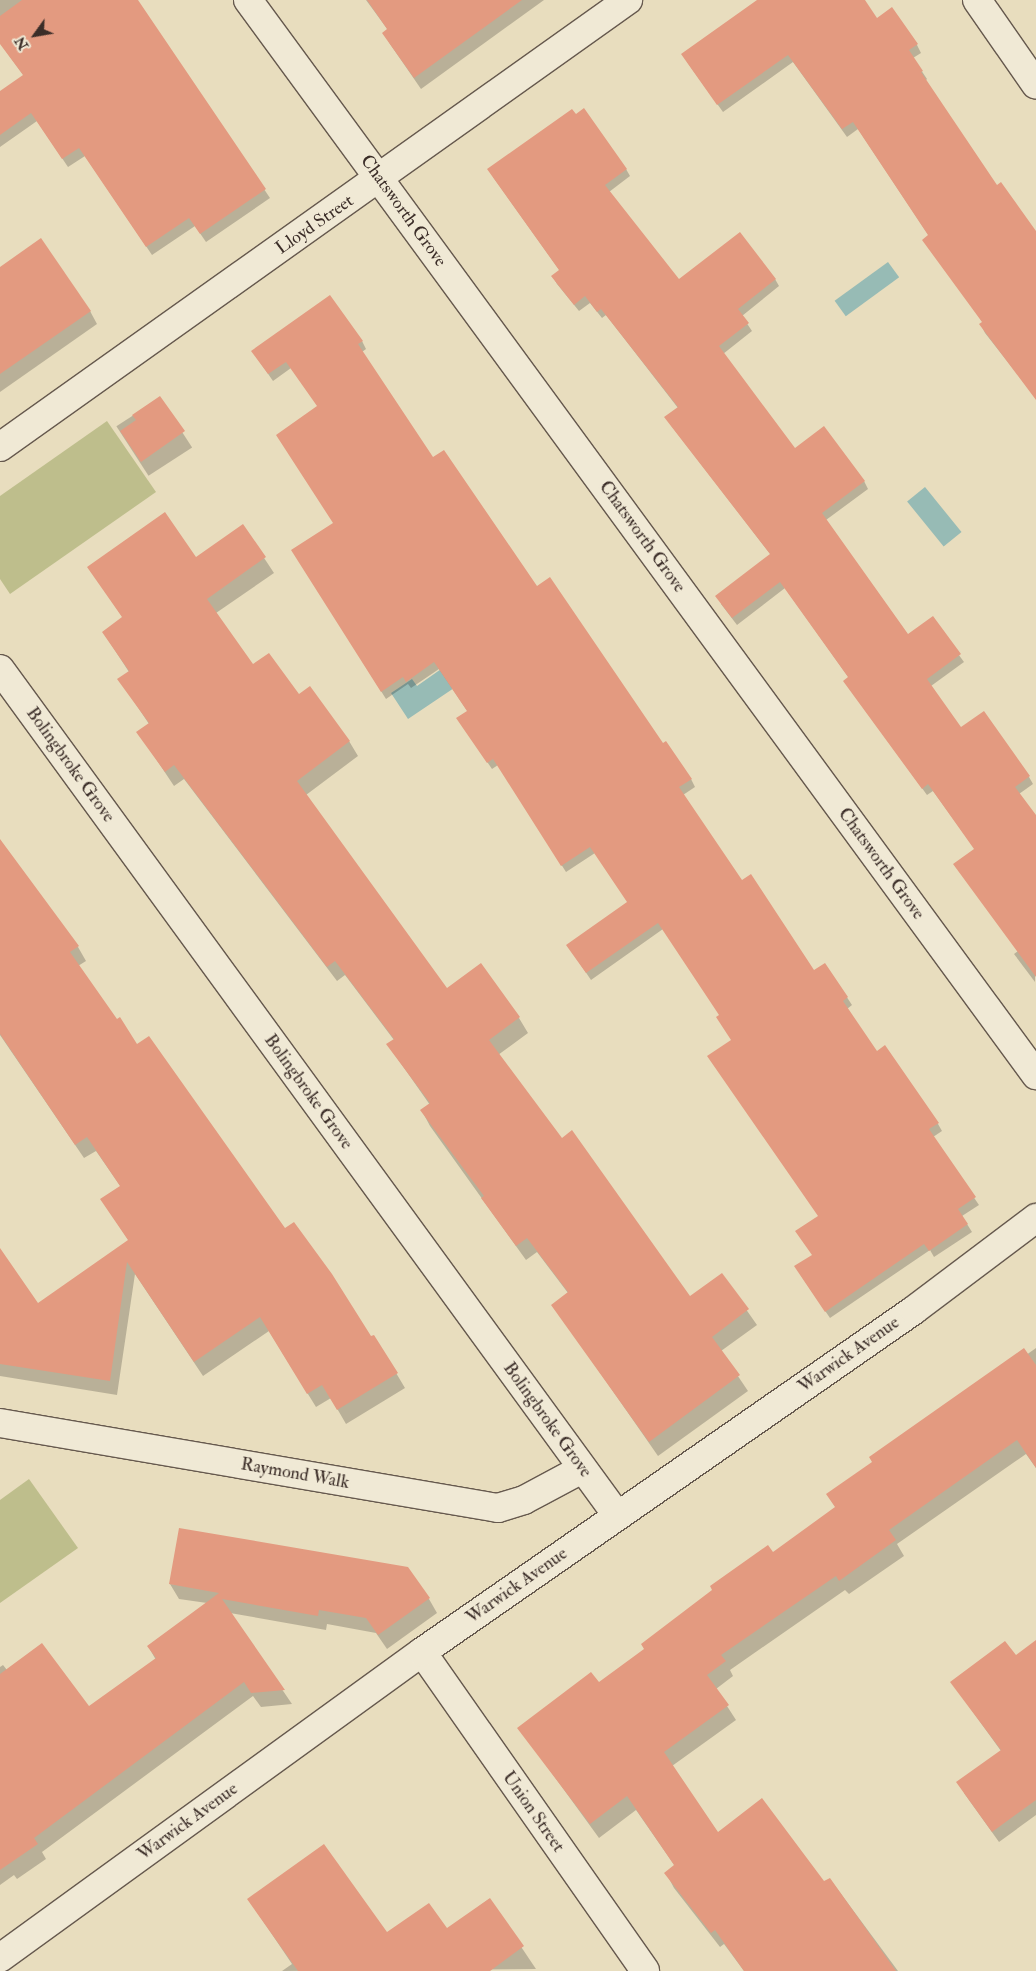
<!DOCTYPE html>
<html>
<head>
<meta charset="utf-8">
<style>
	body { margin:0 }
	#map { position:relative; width:1036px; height:1971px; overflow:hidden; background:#e8ddbe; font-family:"IM FELL Double Pica",serif }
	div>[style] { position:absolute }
	.green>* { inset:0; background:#bebe8c }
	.water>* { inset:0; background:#97bbb5; transform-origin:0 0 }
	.shadow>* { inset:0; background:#0003; transform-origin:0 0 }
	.building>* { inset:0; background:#e39a80 }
	.roads { filter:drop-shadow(1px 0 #66594e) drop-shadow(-1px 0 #66594e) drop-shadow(0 1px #66594e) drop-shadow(0 -1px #66594e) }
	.minor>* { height:28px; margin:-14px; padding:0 14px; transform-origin:14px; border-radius:14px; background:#f0e9d5 }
	.secondary>* { height:28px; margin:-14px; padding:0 14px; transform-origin:14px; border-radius:14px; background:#f0e9d5 }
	span { translate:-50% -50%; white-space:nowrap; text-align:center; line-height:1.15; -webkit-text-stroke:4.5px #f0e9d5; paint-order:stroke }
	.street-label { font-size:18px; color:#3b2d28 }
	.north { position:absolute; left:10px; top:10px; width:50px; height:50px; -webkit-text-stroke:4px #f0e9d5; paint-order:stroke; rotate:238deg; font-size:14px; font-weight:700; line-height:20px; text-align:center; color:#3b2d28 }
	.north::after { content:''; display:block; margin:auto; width:18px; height:22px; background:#3b2d28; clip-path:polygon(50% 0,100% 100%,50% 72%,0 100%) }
</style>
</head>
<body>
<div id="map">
	<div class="green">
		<i style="clip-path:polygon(107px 421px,156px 492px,10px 594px,0 579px,0 496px)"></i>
		<i style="clip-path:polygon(29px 1479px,78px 1548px,0 1603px,0 1500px)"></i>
	</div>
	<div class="water">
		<i style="left:888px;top:262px;width:19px;height:66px;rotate:54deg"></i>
		<i style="left:925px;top:487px;width:58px;height:23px;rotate:51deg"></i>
		<i style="clip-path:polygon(444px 667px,457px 686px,408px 719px,391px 693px,412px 679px,417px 686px)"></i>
	</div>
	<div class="shadow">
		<i style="clip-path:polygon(0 0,136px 0,270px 198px,206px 242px,195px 226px,152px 255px,85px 156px,68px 167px,37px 121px,0 147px,0 93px,24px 76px,0 43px)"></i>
		<i style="clip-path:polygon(366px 0,544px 0,421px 89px,390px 44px,384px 33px,388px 30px)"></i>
		<i style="clip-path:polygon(759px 0,864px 0,877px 20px,892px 9px,917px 45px,921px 53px,913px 58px,927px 79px,925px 81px,997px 187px,1036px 233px,1036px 398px,985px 333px,981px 325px,983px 323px,929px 236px,858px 129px,847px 137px,793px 62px,723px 112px,687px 62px)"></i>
		<i style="clip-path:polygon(626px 169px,630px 176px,609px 192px,679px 281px,775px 279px,779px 286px,742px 316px,752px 331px,723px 354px,794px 450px,864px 481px,868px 489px,826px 520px,908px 635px,932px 618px,964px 662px,931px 686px,961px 729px,1029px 777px,1033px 784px,1019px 794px,1036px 817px,1035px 982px,1014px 954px,1018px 951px,975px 849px,933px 791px,927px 795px,849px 688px,849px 678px,785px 588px,737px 625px,721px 604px,771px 555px,670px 424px,678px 408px,606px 315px,602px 318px,590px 303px,579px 311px,557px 284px,553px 277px,560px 271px,493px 177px)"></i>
		<i style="clip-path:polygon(0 268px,90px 311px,97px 324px,0 392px)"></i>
		<i style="clip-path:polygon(362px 341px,366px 349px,362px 352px,433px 459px,691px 779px,695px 787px,683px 795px,742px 882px,814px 972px,825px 964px,852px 1005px,847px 1009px,877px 1053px,938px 1124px,942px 1131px,933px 1137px,979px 1205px,962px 1216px,972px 1232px,934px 1257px,930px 1250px,830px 1318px,800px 1274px,813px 1256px,819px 1216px,721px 1015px,663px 929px,591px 980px,572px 952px,629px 903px,595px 853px,566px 872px,498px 765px,492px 769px,462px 725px,468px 712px,439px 669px,411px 688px,408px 684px,386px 699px,297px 557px,334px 523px,318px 406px,291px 368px,273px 381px,257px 358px)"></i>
		<i style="left:160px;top:398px;width:59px;height:52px;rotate:57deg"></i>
		<i style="clip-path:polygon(243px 526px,274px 573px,216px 613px,253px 666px,299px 696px,349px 741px,358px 756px,306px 795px,447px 990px,519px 1018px,528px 1033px,498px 1055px,562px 1140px,690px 1298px,722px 1275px,757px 1325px,721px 1351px,748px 1391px,658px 1456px,553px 1305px,568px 1293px,537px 1252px,526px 1260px,430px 1126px,422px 1111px,430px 1105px,388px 1045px,394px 1040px,345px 975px,337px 981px,184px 779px,174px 786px,138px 732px,149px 724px,119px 679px,129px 672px,103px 632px,123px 618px,89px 567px,196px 559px)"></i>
		<i style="clip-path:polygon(0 840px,78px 947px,86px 961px,78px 966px,117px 1021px,371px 1338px,374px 1336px,405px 1388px,346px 1424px,331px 1398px,316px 1407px,269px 1331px,203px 1376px,135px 1274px,117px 1395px,0 1376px,0 1250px,38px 1305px,129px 1241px,102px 1200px,121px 1187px,96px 1151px,84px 1158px,0 1035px)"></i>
		<i style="clip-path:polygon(1036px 1348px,1036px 1468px,1026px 1454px,897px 1544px,904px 1556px,849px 1594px,845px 1590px,730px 1670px,733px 1676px,716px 1689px,736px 1720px,672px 1766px,718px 1833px,824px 1883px,830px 1879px,898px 1971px,744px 1971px,724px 1944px,720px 1947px,674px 1888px,666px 1873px,675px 1866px,636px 1810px,599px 1838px,519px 1728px,599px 1684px,836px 1508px,828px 1495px)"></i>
		<i style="clip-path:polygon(170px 1584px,429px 1599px,437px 1613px,387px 1649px,376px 1633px,327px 1624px,326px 1630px,230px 1613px,292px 1704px,261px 1707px,253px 1696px,42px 1852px,46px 1859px,17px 1879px,14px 1875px,0 1885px,0 1667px,3px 1665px,7px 1670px,89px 1708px,156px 1660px,148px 1646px,207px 1603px,179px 1599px)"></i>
		<i style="clip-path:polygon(1036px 1642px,1036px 1815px,999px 1842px,964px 1793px,1001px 1751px,952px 1683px,1016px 1657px)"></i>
		<i style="clip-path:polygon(248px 1899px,387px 1934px,447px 1930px,489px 1899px,536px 1969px,282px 1971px,292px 1964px)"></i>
	</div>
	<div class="building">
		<i style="clip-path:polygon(22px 0,138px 0,266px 189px,200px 234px,189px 218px,146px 247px,79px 148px,62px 159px,31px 113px,0 135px,0 91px,23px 75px,0 44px,0 16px)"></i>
		<i style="clip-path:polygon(367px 0,522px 0,414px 78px,382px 33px,387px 29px)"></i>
		<i style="clip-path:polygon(757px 0,865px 0,877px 18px,892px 7px,918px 44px,909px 50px,923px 71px,921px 72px,997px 185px,1001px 182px,1036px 231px,1036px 400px,979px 324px,982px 322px,922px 240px,928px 235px,853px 122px,842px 129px,788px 55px,717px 105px,681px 54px)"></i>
		<i style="clip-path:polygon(584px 108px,627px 169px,605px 185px,679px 279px,740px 232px,776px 279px,738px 309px,749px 323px,719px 346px,795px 448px,824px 426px,865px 481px,822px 513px,908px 634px,933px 616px,961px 654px,927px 679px,961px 727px,984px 711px,1030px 776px,1015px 787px,1036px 815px,1036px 977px,953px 864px,974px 849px,928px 784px,922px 789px,843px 681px,848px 677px,780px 582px,732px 618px,715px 596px,770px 554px,664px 417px,678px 407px,601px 309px,597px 312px,585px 296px,574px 305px,551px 276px,559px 270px,487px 169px,572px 109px,576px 114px)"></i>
		<i style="clip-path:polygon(41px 238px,91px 311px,0 374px,0 267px)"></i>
		<i style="clip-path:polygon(330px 295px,363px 341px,358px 344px,433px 457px,444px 450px,537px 586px,550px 577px,663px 743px,666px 741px,692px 779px,679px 787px,742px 880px,751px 874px,814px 970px,825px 963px,848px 997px,843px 1001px,877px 1051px,885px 1045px,939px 1123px,929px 1129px,976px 1197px,958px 1209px,968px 1224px,929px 1251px,924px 1244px,825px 1312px,794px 1266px,812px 1255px,795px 1231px,818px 1216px,707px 1056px,731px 1040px,716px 1017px,719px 1015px,658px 923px,586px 973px,566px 945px,627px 902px,590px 847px,561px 866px,493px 759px,487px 763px,456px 718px,467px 711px,434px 662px,406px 682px,403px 677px,381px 692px,291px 550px,333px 523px,276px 435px,317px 406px,286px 362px,268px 374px,251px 351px)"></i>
		<i style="clip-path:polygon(160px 396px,185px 431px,141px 462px,120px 431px,136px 420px,132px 415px)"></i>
		<i style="clip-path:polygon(165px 512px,196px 557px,243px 524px,266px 557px,207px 599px,253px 664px,269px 653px,299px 694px,310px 686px,350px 741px,297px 781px,447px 988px,481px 963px,520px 1017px,489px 1040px,562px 1138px,572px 1130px,690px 1296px,722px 1273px,749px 1309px,712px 1337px,740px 1375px,649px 1442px,551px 1305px,568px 1292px,527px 1238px,516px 1246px,481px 1198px,484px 1196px,420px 1110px,430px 1103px,386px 1044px,394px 1039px,335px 961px,327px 967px,174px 765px,165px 772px,136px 732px,149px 723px,117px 679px,129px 671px,102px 632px,122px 617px,87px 567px)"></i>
		<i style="clip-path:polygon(0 839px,79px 946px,70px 952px,117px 1019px,120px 1017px,137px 1044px,149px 1036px,285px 1228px,294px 1222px,332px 1274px,371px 1336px,374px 1335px,398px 1373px,337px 1410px,322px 1385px,307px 1394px,260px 1317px,194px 1362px,127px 1262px,110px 1381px,0 1364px,0 1248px,38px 1303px,128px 1240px,100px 1199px,120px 1186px,87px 1137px,75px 1145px,0 1034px)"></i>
		<i style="clip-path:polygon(1024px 1348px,1036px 1365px,1036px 1468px,1017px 1440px,889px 1530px,896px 1540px,839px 1581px,836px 1576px,721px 1655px,726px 1661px,707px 1675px,729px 1705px,664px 1752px,718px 1832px,762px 1798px,824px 1881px,830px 1878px,896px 1971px,744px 1971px,715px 1930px,711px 1933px,664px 1873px,674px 1865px,627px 1796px,590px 1824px,517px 1728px,591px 1672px,599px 1682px,644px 1649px,641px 1644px,712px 1590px,710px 1586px,768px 1545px,773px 1552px,835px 1507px,826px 1494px,872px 1462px,869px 1457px)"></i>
		<i style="clip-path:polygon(179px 1528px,408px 1567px,430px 1598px,378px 1635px,366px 1618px,319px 1610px,318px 1616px,222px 1599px,285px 1690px,251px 1693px,244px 1682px,34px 1838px,38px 1844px,0 1870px,0 1674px,42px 1643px,89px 1706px,156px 1658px,147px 1646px,219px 1593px,169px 1584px)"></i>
		<i style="clip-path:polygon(1036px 1640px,1036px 1800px,992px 1832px,956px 1782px,1001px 1750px,950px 1682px,1005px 1641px,1016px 1655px)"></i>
		<i style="clip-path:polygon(324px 1844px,387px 1932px,429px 1903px,447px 1928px,490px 1898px,524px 1946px,490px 1971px,298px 1971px,247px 1899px)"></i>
	</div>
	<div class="roads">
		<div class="minor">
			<i style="left:248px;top:0;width:1333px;rotate:53.76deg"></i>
			<i style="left:0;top:447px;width:771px;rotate:-35.44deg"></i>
			<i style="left:0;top:669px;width:1047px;rotate:53.9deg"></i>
			<i style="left:0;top:1423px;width:505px;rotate:9.69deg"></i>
			<i style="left:498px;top:1508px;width:27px;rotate:-17deg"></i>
			<i style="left:524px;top:1500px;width:66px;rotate:-28.1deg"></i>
			<i style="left:422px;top:1652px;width:389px;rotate:55deg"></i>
			<i style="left:0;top:1958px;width:521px;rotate:-35.95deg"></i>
			<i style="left:422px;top:1652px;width:599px;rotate:-34.8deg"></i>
			<i style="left:914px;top:1310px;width:153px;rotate:-37deg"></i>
		</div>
		<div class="secondary">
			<i style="left:977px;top:0;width:103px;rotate:55.2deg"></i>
		</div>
	</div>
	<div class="street-label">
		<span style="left:403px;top:211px;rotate:54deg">Chatsworth Grove</span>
		<span style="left:315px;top:225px;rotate:-35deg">Lloyd Street</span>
		<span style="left:642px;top:537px;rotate:54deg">Chatsworth Grove</span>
		<span style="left:70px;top:765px;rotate:54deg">Bolingbroke Grove</span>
		<span style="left:881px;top:864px;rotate:54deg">Chatsworth Grove</span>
		<span style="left:308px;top:1092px;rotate:54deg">Bolingbroke Grove</span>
		<span style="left:849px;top:1355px;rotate:-35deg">Warwick Avenue</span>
		<span style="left:547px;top:1420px;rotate:54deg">Bolingbroke Grove</span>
		<span style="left:295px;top:1474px;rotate:10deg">Raymond Walk</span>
		<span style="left:517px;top:1586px;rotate:-35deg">Warwick Avenue</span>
		<span style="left:533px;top:1812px;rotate:55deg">Union Street</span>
		<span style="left:188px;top:1822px;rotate:-36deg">Warwick Avenue</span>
	</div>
	<div class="north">N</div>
</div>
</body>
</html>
